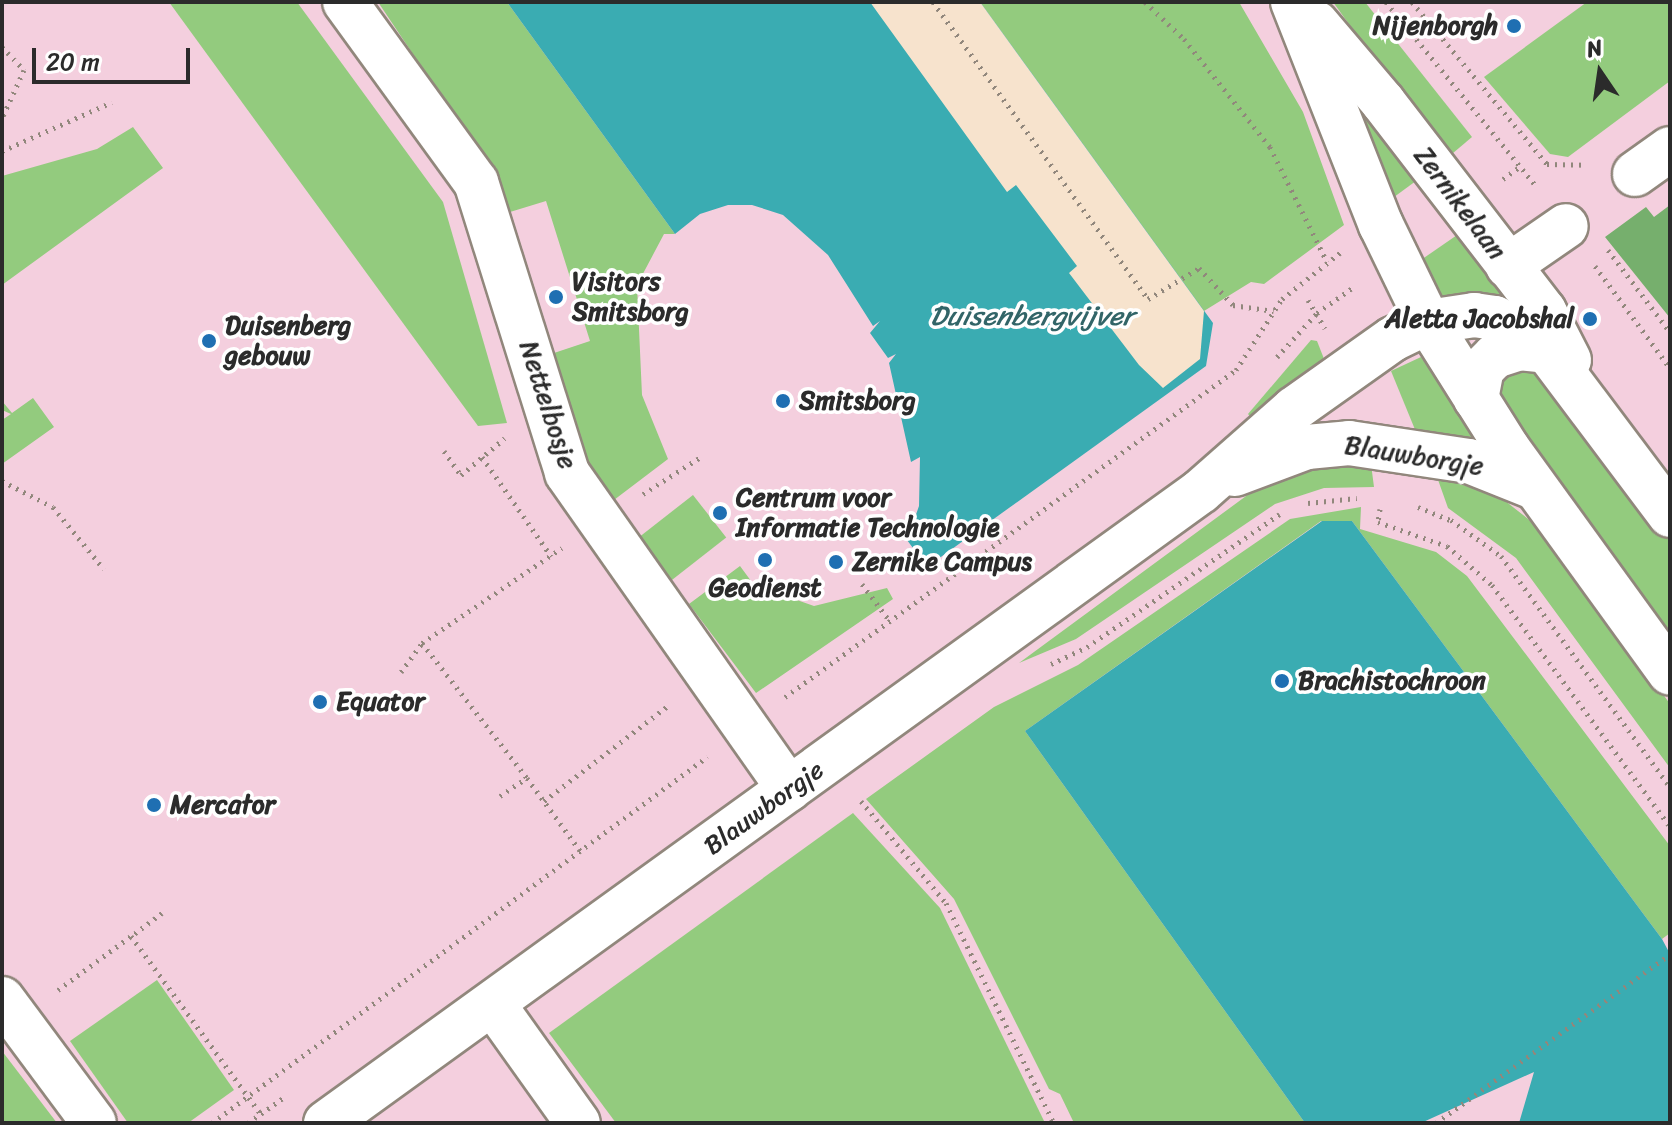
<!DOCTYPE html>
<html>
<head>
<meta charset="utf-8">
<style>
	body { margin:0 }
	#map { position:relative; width:1672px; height:1125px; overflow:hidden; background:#f7e3cd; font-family:Sriracha,sans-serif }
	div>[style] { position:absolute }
	.built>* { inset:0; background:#f4cfde; transform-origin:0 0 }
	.green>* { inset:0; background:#93cb7e; transform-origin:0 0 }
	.forest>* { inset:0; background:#76af6d }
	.water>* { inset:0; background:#3aacb2 }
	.pier>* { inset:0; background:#f7e3cd }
	.path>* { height:5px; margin-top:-2.5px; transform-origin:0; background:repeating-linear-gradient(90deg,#91877c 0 2px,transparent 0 8px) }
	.roads { filter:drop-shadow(2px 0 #91877c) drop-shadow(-2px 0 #91877c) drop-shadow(0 2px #91877c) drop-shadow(0 -2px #91877c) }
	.minor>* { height:44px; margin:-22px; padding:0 22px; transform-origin:22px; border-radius:22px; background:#fff }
	.dots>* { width:22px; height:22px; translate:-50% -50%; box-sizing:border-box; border:4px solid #fff; border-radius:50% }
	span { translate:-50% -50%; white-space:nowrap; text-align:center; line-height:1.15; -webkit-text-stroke:7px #fff; paint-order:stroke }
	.poi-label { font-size:26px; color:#2b2b2b; font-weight:700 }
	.right { translate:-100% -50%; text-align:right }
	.left { translate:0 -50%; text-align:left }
	.street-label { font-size:26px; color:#2b2b2b }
	.water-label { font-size:28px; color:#326568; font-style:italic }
	.frame { position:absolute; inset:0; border:4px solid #2b2b2b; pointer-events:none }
	.north { position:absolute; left:1560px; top:32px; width:80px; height:80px; -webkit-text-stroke:6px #fff; paint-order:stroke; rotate:347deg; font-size:22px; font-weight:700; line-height:32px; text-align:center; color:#2b2b2b }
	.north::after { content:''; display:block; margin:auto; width:28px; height:36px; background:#2b2b2b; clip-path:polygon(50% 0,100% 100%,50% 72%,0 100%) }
	.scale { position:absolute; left:32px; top:48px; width:158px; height:36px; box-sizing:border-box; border:4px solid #2b2b2b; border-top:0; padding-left:10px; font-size:24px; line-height:28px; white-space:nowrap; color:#2b2b2b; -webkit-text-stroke:6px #fff; paint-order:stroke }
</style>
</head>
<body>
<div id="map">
	<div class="built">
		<i style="left:2px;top:2px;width:1668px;height:1121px"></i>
	</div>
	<div class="green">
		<i style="clip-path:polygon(169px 2px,297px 2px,443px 202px,507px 423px,478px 426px)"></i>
		<i style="clip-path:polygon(378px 2px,507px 2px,675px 234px,664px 234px,637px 285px,642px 395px,668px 459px,610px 503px,589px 463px,554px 353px,590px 341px,546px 201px,510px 212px,490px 169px)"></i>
		<i style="clip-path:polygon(980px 2px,1239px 2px,1303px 112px,1344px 225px,1264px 284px,1251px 282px,1204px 311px)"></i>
		<i style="clip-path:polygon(1333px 2px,1365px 2px,1472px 137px,1446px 159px)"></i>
		<i style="clip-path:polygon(1587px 2px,1670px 2px,1670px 81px,1568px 157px,1550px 154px,1484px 77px)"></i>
		<i style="clip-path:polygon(1368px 111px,1420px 178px,1390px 200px,1360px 118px)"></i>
		<i style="clip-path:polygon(133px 127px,163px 168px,2px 285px,2px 176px,97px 149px)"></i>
		<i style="clip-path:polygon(1460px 233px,1510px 295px,1507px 302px,1433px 299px,1418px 262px)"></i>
		<i style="clip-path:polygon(1311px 340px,1317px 341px,1326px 364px,1254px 421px,1248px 414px)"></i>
		<i style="clip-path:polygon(1421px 357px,1474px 433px,1471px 439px,1416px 432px,1391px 371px)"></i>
		<i style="clip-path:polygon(1532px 367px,1555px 383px,1670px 541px,1670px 648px,1502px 416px,1498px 388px,1506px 375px)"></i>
		<i style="clip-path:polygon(33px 398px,54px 427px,2px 464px,2px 420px,11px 414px,2px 410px,2px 401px,12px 413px)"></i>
		<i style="clip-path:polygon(1371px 464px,1374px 487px,1324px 488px,1275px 504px,1076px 639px,1019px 663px,1257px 488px,1316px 466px)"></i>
		<i style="clip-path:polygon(1437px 477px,1499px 496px,1547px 534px,1670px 704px,1670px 768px,1516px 558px,1448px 508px)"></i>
		<i style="left:693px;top:495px;width:54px;height:71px;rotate:52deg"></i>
		<i style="clip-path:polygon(1361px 507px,1360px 529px,1436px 552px,1467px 576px,1670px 846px,1670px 933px,1662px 939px,1352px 521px,1321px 521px,1025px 731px,1305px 1123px,1074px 1123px,1060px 1094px,1049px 1089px,954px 899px,866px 799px,994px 707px,1078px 665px,1290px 519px)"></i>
		<i style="clip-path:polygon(740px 566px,754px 585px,814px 606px,887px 588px,893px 599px,756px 693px,689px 604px)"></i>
		<i style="clip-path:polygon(853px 813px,940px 908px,1045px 1123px,616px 1123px,549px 1033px)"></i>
		<i style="clip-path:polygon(157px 980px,234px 1090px,188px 1123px,128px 1123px,70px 1041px)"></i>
		<i style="clip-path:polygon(2px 1051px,57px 1123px,2px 1123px)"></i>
	</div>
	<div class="forest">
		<i style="clip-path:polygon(1670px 205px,1670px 318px,1605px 237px,1646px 207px,1654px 217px)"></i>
	</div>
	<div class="water">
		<i style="clip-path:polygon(507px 2px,980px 2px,1213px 323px,1206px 366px,927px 567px,907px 540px,919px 506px,920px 457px,911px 462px,889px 363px,896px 354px,888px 358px,870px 333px,880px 321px,873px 326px,828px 255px,783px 215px,752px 205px,728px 205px,700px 214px,675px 234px)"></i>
		<i style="clip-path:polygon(1322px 521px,1352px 521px,1662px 939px,1670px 954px,1670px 1123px,1519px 1123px,1534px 1072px,1421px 1123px,1305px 1123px,1025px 731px)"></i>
	</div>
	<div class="pier">
		<i style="clip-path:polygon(870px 2px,980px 2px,1204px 311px,1200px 359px,1163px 388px,1139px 365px,1069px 273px,1077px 266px,1016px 185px,1007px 192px)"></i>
	</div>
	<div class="path">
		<i style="left:933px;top:2px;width:367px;rotate:54.1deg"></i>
		<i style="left:1148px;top:299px;width:60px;rotate:-31.3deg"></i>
		<i style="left:1199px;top:268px;width:50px;rotate:47.4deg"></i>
		<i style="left:1233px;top:305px;width:41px;rotate:8.3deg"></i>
		<i style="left:1145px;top:2px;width:54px;rotate:43.5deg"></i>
		<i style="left:1184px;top:39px;width:138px;rotate:51.5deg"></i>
		<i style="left:1270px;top:147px;width:128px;rotate:63.6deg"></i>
		<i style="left:1386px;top:2px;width:239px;rotate:50.8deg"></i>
		<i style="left:1412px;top:2px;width:211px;rotate:50.2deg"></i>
		<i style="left:1547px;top:164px;width:39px;rotate:1deg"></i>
		<i style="left:2px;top:47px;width:32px;rotate:46deg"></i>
		<i style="left:24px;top:70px;width:53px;rotate:114.6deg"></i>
		<i style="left:2px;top:151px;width:120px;rotate:-24deg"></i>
		<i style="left:1503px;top:179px;width:22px;rotate:-36deg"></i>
		<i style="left:1608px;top:250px;width:103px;rotate:52.9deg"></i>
		<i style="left:1595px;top:266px;width:127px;rotate:53.7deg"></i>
		<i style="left:1308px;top:300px;width:33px;rotate:59deg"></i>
		<i style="left:1277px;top:357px;width:59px;rotate:-47.7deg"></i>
		<i style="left:1317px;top:313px;width:47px;rotate:-35.4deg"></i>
		<i style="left:444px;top:451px;width:29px;rotate:55deg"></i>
		<i style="left:461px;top:475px;width:57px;rotate:-40.1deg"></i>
		<i style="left:482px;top:457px;width:121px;rotate:55.1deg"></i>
		<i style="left:2px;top:481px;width:57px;rotate:27deg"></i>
		<i style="left:53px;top:507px;width:80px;rotate:50.6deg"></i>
		<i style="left:643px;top:494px;width:67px;rotate:-32.7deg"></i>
		<i style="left:1308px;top:503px;width:49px;rotate:-5.8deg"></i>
		<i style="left:1418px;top:507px;width:35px;rotate:22deg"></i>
		<i style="left:1451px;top:520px;width:62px;rotate:35.8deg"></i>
		<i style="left:1501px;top:556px;width:286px;rotate:53.8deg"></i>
		<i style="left:1380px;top:509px;width:13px;rotate:99deg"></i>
		<i style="left:1378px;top:522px;width:73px;rotate:19.2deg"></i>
		<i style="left:1447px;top:546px;width:60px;rotate:40.9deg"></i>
		<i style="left:1492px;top:585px;width:300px;rotate:53.6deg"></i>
		<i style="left:862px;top:584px;width:45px;rotate:53.1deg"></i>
		<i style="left:422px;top:643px;width:171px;rotate:52.1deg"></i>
		<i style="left:1051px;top:664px;width:40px;rotate:-25deg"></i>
		<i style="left:1087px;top:647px;width:234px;rotate:-34.6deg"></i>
		<i style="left:401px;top:672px;width:36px;rotate:-54deg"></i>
		<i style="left:422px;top:643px;width:169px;rotate:-34.2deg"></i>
		<i style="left:785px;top:697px;width:557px;rotate:-35.94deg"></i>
		<i style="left:1236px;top:370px;width:85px;rotate:-57.1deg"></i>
		<i style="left:1282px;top:299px;width:75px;rotate:-38.5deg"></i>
		<i style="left:500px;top:796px;width:32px;rotate:-34deg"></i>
		<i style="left:527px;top:778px;width:92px;rotate:53.9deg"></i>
		<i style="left:544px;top:801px;width:158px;rotate:-37.5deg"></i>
		<i style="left:861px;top:801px;width:133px;rotate:50.2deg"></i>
		<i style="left:946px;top:903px;width:245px;rotate:63.9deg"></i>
		<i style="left:162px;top:913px;width:39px;rotate:143deg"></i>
		<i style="left:131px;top:936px;width:220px;rotate:53.9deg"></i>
		<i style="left:58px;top:990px;width:91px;rotate:-36.5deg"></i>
		<i style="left:212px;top:1123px;width:616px;rotate:-36.48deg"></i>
		<i style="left:248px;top:1123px;width:43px;rotate:-35.5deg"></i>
		<i style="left:1436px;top:1123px;width:289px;rotate:-35.8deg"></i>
	</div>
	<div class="roads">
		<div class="minor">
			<i style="left:345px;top:2px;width:223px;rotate:54deg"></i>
			<i style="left:476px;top:182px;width:305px;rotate:72.6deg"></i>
			<i style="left:567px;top:473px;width:386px;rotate:54.9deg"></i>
			<i style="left:1293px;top:2px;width:240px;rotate:68.5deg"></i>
			<i style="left:1381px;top:225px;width:108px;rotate:64.1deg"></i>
			<i style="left:1428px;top:322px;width:150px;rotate:57.8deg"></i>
			<i style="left:1508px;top:449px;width:276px;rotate:54.1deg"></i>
			<i style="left:1316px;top:23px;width:104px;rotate:49.7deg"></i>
			<i style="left:1383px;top:102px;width:264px;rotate:52.4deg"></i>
			<i style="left:1544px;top:311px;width:55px;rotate:63deg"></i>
			<i style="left:1635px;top:174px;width:43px;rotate:-35.5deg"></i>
			<i style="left:1508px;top:266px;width:70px;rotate:-34.6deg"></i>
			<i style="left:1476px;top:399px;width:31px;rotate:-79deg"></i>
			<i style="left:1482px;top:369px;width:18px;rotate:-45deg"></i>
			<i style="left:1495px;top:356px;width:25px;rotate:-18deg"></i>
			<i style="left:1519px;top:348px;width:28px;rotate:6deg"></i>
			<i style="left:1235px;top:474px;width:77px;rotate:-20.6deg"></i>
			<i style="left:1307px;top:447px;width:42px;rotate:-5.4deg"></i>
			<i style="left:1349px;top:443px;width:121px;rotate:8.5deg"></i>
			<i style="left:1469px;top:461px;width:70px;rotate:21.8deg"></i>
			<i style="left:2px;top:999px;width:154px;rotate:53.4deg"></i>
			<i style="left:493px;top:1004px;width:146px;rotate:54.5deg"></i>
			<i style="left:326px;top:1123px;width:1079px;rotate:-35.84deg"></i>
			<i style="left:1201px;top:491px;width:124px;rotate:-41.4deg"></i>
			<i style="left:1294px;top:409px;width:121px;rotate:-35.3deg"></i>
			<i style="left:1393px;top:339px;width:39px;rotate:-26deg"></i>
			<i style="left:1428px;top:322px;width:47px;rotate:-8.7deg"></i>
			<i style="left:1474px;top:315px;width:21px;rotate:8deg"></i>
			<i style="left:1495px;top:318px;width:62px;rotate:32.4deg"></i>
			<i style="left:1547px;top:351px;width:205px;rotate:53.1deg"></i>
		</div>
	</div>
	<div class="dots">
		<i style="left:1514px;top:26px;background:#1f6fb2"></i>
		<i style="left:556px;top:297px;background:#1f6fb2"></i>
		<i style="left:1590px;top:319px;background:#1f6fb2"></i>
		<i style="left:209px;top:341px;background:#1f6fb2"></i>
		<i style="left:783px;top:401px;background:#1f6fb2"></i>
		<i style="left:720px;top:513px;background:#1f6fb2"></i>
		<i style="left:765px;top:560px;background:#1f6fb2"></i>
		<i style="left:836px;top:562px;background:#1f6fb2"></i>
		<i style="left:1282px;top:681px;background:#1f6fb2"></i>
		<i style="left:320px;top:702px;background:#1f6fb2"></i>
		<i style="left:154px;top:805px;background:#1f6fb2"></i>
	</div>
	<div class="poi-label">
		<span class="right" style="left:1498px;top:26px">Nijenborgh</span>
		<span class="left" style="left:572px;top:297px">Visitors<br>Smitsborg</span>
		<span class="right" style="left:1574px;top:319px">Aletta Jacobshal</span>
		<span class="left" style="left:225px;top:341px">Duisenberg<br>gebouw</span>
		<span class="left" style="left:799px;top:401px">Smitsborg</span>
		<span class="left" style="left:736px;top:513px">Centrum voor<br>Informatie Technologie</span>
		<span class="left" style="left:852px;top:562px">Zernike Campus</span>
		<span style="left:765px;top:588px">Geodienst</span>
		<span class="left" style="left:1298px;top:681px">Brachistochroon</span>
		<span class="left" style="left:336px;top:702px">Equator</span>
		<span class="left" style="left:170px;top:805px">Mercator</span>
	</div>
	<div class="street-label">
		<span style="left:1460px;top:203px;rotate:53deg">Zernikelaan</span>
		<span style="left:548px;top:405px;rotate:72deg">Nettelbosje</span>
		<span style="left:1414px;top:456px;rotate:9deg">Blauwborgje</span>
		<span style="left:764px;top:808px;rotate:-36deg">Blauwborgje</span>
	</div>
	<div class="water-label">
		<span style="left:1032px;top:316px">Duisenbergvijver</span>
	</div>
	<div class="frame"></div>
	<div class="north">N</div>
	<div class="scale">20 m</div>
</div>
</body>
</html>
